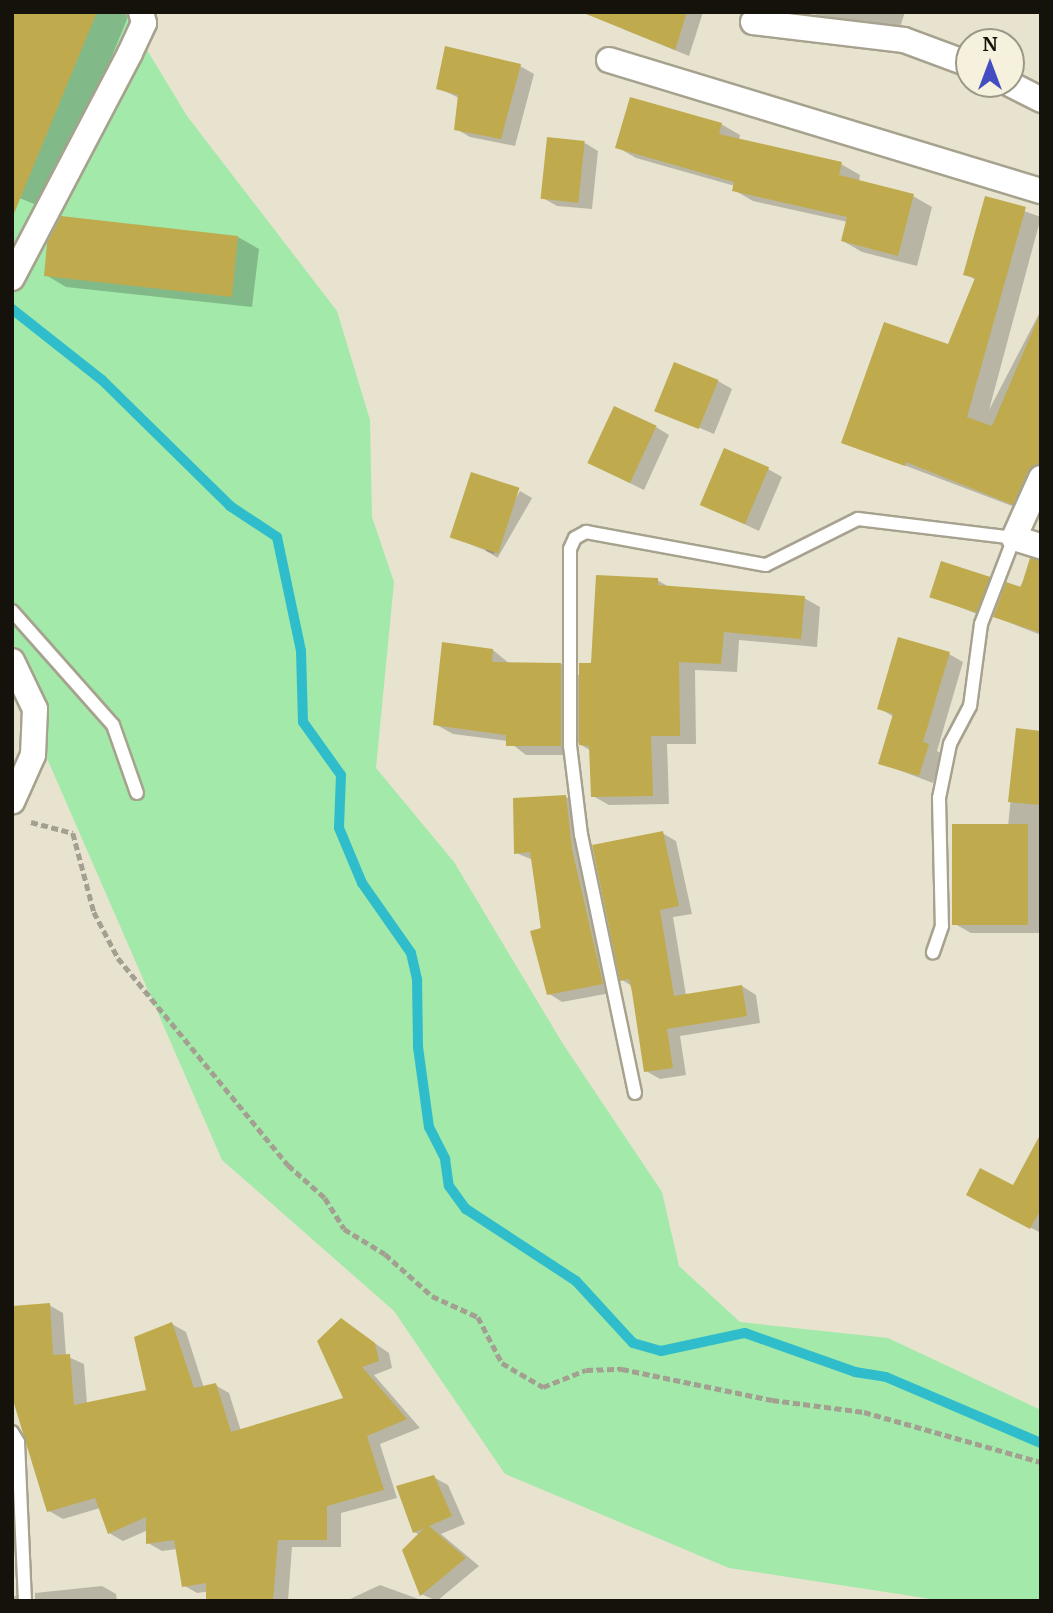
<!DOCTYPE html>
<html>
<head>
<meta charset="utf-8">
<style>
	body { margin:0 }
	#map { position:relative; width:1053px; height:1613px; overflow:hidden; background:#e8e3cf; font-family:Merriweather,serif }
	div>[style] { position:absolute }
	.green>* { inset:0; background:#a2e9aa }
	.shadow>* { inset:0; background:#0003; transform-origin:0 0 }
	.stream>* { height:10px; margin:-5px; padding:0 5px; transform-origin:5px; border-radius:5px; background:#2fbdcc }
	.building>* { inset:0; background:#bfab4e; transform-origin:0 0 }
	.path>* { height:4.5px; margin-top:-2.25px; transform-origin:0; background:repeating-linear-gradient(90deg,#a4a091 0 7px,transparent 0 10.5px) }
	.roads { filter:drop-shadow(2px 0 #a6a28e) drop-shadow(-2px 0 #a6a28e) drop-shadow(0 2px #a6a28e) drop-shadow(0 -2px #a6a28e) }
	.service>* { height:12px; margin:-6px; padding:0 6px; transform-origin:6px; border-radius:6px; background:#fff }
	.minor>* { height:24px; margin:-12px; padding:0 12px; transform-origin:12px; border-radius:12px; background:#fff }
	span { translate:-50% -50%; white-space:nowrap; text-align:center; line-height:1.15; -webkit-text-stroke:6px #f5f1dc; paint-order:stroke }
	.frame { position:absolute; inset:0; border:14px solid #14120b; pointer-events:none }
	.north { position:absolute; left:955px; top:28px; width:70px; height:70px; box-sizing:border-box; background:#f5f1dc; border:2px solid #9b9888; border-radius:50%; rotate:0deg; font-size:19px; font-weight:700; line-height:28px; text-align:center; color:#14120b }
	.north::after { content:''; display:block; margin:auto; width:24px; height:32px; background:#444cc1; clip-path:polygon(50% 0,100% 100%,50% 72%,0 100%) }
</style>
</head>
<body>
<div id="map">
	<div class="green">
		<i style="clip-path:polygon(12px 12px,124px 12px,187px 116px,337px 311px,370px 420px,372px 517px,394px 582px,376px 768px,454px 862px,563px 1044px,662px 1192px,679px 1266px,740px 1322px,888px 1338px,1041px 1410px,1041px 1601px,944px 1601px,729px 1568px,505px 1474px,394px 1311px,222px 1160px,12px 678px)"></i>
	</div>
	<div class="shadow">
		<i style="clip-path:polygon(12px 12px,130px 12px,49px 210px,12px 195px)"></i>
		<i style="clip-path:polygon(627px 12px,703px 12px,689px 56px,623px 29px)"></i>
		<i style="clip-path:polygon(802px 12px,905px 12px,899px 30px)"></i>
		<i style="clip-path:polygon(520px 66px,534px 74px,515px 146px,470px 137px,456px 129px,459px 98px,438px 88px)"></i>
		<i style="clip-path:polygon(721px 124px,740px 135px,739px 140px,841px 164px,860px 175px,859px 182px,913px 196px,932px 207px,917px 266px,862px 252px,843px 241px,848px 222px,753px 201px,734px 190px,735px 186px,636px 158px,617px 147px)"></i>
		<i style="clip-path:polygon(585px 143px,598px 151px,592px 209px,557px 206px,543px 198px)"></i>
		<i style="clip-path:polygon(987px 198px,1041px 217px,989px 410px,1041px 310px,1041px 482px,1028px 512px,843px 442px,949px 346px,976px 280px,965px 274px)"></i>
		<i style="clip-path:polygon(62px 218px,238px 237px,259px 249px,252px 307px,66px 287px,46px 275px)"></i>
		<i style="clip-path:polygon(718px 381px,732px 389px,714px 434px,658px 410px)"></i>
		<i style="clip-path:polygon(656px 427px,669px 435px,644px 490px,603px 470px)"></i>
		<i style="clip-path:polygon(768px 469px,782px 477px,759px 531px,701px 504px)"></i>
		<i style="clip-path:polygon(516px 490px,494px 554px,450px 536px)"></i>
		<i style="left:520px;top:491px;width:14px;height:69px;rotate:30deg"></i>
		<i style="clip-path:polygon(980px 576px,994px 584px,991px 592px,999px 597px,990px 619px,931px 596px)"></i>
		<i style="clip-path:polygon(1026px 576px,1041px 580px,1041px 635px,995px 617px,1012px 601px)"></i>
		<i style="clip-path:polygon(657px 580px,671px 588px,804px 598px,820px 607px,817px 647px,739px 640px,737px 672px,695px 670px,696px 744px,667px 744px,669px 804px,609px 805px,593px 796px,591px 751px,578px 743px,578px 755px,526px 755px,508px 741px,453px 734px,435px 724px,493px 650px,510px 664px,561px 664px,580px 676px)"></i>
		<i style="clip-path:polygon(949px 654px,963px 662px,937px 751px,942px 754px,933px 783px,880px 763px,894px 717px,879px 708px)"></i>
		<i style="clip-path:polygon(1018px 730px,1041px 733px,1041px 933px,971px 933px,955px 924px,1008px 826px)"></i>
		<i style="clip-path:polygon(566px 797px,580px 805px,616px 992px,562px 1002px,548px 993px,533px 860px,516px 853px)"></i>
		<i style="clip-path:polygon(662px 833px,676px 841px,692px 914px,673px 917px,686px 995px,742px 986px,756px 995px,760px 1023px,680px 1036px,686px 1075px,660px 1079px,646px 1071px,632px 986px,622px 980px)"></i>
		<i style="clip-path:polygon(1041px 1137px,1041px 1233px,982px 1202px,1014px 1188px)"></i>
		<i style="clip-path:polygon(49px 1305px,63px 1313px,66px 1356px,84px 1364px,87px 1404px,148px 1391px,172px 1324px,186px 1332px,204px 1388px,215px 1385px,229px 1393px,241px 1431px,345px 1399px,341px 1320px,389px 1353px,392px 1368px,374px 1375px,420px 1428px,380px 1444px,397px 1498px,341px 1513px,341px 1547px,292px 1547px,288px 1601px,232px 1601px,233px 1588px,197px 1593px,183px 1585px,177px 1549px,162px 1551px,148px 1543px,148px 1530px,123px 1541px,109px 1533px,100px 1508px,63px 1519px,49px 1511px)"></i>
		<i style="clip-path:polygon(433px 1477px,448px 1485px,465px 1524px,441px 1534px,479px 1566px,437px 1601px,421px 1594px,420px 1535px,414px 1532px)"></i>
		<i style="clip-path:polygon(12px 1507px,15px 1508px,12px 1526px)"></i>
		<i style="clip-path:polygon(380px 1585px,424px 1601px,335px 1601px,348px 1600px)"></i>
		<i style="clip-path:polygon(102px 1586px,116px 1594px,117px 1601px,35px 1601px,35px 1593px)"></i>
		<i style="clip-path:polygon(12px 1596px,16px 1596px,25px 1601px,12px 1601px)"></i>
	</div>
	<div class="stream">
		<i style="left:12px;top:309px;width:115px;rotate:38.3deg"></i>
		<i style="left:102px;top:380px;width:180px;rotate:44.5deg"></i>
		<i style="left:230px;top:506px;width:56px;rotate:33.4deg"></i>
		<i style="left:277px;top:537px;width:116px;rotate:78.1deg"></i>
		<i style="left:301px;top:651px;width:71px;rotate:88.4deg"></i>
		<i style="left:303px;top:722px;width:65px;rotate:54.4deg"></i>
		<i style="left:341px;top:775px;width:53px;rotate:92.2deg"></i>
		<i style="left:339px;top:828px;width:60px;rotate:67.3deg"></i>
		<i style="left:362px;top:883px;width:85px;rotate:55deg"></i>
		<i style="left:411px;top:953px;width:28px;rotate:77deg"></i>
		<i style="left:417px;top:980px;width:67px;rotate:89.1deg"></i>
		<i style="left:418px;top:1047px;width:81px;rotate:82.2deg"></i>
		<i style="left:429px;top:1127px;width:36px;rotate:63deg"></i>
		<i style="left:445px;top:1159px;width:27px;rotate:82deg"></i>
		<i style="left:449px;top:1186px;width:29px;rotate:54deg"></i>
		<i style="left:466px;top:1209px;width:131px;rotate:33.2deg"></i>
		<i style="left:576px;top:1281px;width:84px;rotate:47.4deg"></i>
		<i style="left:633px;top:1343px;width:29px;rotate:16deg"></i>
		<i style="left:661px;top:1351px;width:86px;rotate:-12.1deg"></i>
		<i style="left:745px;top:1333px;width:117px;rotate:19.5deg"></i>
		<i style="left:855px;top:1372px;width:31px;rotate:9deg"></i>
		<i style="left:886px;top:1377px;width:168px;rotate:23.1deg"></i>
	</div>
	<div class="building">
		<i style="clip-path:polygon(12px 12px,97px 12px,13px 216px,12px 216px)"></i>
		<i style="clip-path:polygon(581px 12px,687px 12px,675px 50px)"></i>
		<i style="clip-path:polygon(445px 46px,521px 64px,501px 139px,454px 130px,458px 95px,436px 89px)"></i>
		<i style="clip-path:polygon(630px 97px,722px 123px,719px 134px,842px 162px,839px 175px,914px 194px,898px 256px,841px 241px,847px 217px,732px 191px,734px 182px,615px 148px)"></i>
		<i style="left:547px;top:137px;width:38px;height:62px;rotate:6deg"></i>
		<i style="clip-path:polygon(985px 196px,1026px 207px,967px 417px,992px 426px,1041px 311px,1041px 463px,1028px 471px,1013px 505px,906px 462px,905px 466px,841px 443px,884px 322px,948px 344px,975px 278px,963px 275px)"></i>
		<i style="clip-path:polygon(61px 216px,238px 236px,232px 297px,44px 276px,47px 243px)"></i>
		<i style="left:674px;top:362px;width:48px;height:53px;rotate:22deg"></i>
		<i style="left:614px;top:406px;width:47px;height:63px;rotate:25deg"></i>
		<i style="left:724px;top:448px;width:49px;height:62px;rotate:23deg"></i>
		<i style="left:471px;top:472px;width:51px;height:69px;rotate:18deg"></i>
		<i style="clip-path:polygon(1030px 558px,1041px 560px,1041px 633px,993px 617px,1006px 582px,1021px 587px)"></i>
		<i style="left:941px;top:561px;width:52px;height:38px;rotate:18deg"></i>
		<i style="clip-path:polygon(596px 575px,658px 578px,658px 585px,805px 596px,801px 639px,724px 632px,721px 664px,679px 662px,680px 736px,651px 736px,653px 796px,591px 797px,589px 746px,579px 745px,579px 663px,591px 663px)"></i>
		<i style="clip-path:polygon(898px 637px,950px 652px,923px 742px,929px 744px,919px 776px,878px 764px,893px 714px,877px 709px)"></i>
		<i style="clip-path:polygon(442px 642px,493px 649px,492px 662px,561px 663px,561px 746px,506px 746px,506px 735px,433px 725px)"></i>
		<i style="clip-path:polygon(1016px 728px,1041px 731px,1041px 805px,1008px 802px)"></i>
		<i style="clip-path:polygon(566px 795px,572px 849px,603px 984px,547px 995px,530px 931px,541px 928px,530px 852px,514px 854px,513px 798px)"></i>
		<i style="left:952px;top:824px;width:76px;height:101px"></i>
		<i style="clip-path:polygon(663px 831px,679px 906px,660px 910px,674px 996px,742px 985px,747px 1016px,667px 1029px,673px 1068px,644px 1072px,632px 992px,629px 979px,620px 981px,592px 845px)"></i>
		<i style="clip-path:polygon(1041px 1133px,1041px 1209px,1030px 1229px,966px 1195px,980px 1168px,1013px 1185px)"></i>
		<i style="clip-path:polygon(50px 1303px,53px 1355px,70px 1354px,74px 1405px,146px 1390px,134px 1337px,172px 1322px,194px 1388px,216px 1383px,231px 1432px,343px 1398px,317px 1341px,341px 1318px,375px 1343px,379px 1361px,362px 1367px,407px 1419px,367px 1436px,384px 1490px,327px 1506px,327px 1540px,278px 1540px,273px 1601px,206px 1601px,206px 1583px,182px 1587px,174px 1540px,146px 1544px,146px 1517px,108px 1534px,95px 1498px,47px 1512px,12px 1397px,12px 1306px)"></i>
		<i style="clip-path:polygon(434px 1475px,452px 1516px,429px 1526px,466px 1558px,420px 1596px,402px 1550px,424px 1528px,413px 1533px,396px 1486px)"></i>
	</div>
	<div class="path">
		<i style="left:31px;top:822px;width:43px;rotate:14.7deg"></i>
		<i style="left:73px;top:833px;width:82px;rotate:75.1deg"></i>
		<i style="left:94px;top:912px;width:52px;rotate:62.4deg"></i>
		<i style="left:118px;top:958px;width:268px;rotate:50.6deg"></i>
		<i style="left:288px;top:1165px;width:50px;rotate:41.7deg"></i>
		<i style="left:325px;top:1198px;width:36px;rotate:58deg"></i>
		<i style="left:344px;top:1229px;width:48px;rotate:31.4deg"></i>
		<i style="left:385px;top:1254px;width:63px;rotate:41.8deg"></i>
		<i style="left:432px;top:1296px;width:51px;rotate:24.5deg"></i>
		<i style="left:478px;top:1317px;width:52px;rotate:62.4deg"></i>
		<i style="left:502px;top:1363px;width:48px;rotate:30.3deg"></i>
		<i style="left:543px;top:1387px;width:46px;rotate:-21.6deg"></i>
		<i style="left:586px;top:1370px;width:36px;rotate:-2deg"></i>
		<i style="left:622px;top:1369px;width:153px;rotate:11.7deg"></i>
		<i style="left:772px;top:1400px;width:93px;rotate:7.4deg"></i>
		<i style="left:864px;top:1412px;width:184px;rotate:15.8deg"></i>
	</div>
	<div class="roads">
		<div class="service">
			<i style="left:12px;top:611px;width:152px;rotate:48.5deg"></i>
			<i style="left:113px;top:725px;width:72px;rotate:70.6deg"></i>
			<i style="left:635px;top:1093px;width:264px;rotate:-101.8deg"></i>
			<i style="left:581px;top:835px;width:90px;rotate:-97deg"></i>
			<i style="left:570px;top:746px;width:197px;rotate:-90deg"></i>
			<i style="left:570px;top:549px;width:12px;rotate:-66deg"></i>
			<i style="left:575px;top:538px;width:13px;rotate:-29deg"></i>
			<i style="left:586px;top:532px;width:183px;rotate:10.4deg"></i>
			<i style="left:766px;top:565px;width:103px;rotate:-26.6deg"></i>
			<i style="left:858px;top:519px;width:157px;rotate:6.9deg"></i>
			<i style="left:1014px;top:538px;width:92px;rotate:111deg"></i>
			<i style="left:981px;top:624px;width:83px;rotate:97.6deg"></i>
			<i style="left:970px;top:706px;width:43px;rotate:117.8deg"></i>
			<i style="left:950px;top:744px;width:55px;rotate:101.5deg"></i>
			<i style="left:939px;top:798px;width:128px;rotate:88.7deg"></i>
			<i style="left:942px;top:926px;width:28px;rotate:109deg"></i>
			<i style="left:12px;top:1432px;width:12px;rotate:59deg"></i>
			<i style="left:18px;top:1442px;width:159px;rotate:87.5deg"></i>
		</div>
		<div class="minor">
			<i style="left:753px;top:22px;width:152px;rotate:6.8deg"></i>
			<i style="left:904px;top:40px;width:69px;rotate:20.3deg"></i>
			<i style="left:609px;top:60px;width:451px;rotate:16.9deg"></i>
			<i style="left:1010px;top:84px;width:35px;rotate:27deg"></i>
			<i style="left:12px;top:278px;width:254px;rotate:-62.3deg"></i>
			<i style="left:130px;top:53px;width:33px;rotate:-65deg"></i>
			<i style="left:144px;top:23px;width:11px;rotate:-105deg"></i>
			<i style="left:1041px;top:478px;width:66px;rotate:114.2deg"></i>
			<i style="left:1014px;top:538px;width:28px;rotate:17deg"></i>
			<i style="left:12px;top:661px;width:53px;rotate:64.4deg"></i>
			<i style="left:35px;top:709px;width:46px;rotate:92.5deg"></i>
			<i style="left:33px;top:755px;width:51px;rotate:114.1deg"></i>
		</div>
	</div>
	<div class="frame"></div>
	<div class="north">N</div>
</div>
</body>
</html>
